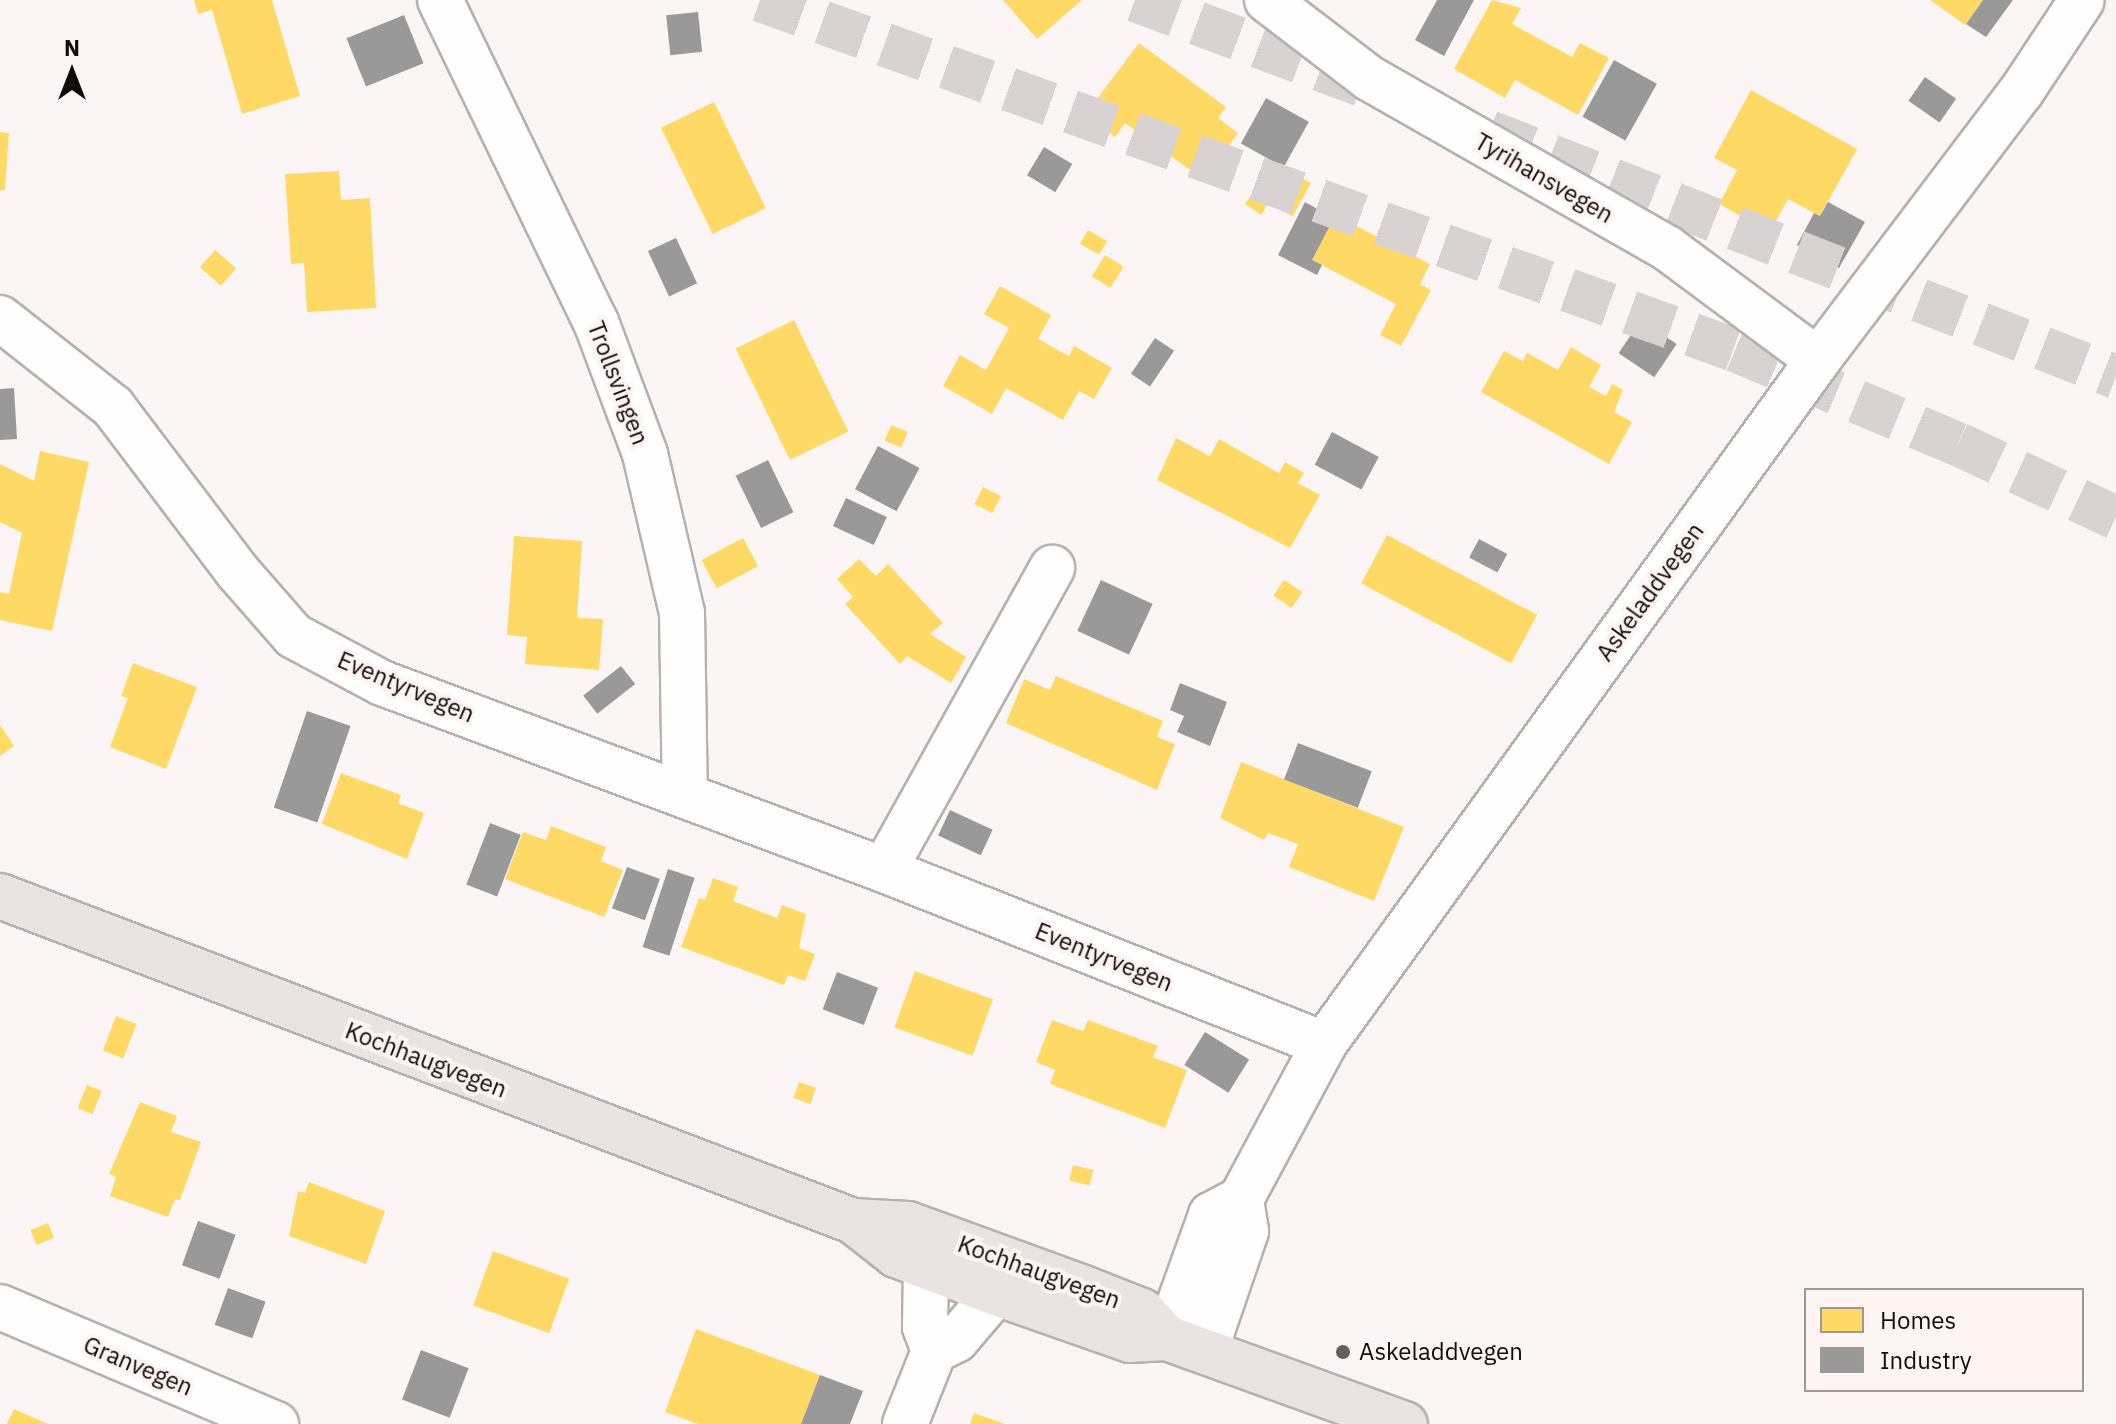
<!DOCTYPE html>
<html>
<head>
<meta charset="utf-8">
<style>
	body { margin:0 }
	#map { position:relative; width:2116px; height:1424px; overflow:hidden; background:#fbf6f5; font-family:"IBM Plex Sans",sans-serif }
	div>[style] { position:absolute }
	.homes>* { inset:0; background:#ffd966; transform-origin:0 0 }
	.industry>* { inset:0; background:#999; transform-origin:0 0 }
	.highway-tunnel>* { height:44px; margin-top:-22px; transform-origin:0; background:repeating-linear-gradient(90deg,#d8d3d2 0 44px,transparent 0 66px) }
	.roads { filter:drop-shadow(2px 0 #b6b0ae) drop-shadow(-2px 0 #b6b0ae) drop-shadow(0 2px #b6b0ae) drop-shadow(0 -2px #b6b0ae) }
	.street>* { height:44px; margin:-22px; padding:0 22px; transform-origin:22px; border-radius:22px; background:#fefefe }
	.primary>* { height:44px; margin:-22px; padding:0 22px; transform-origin:22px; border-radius:22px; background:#eae3e1 }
	.dots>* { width:22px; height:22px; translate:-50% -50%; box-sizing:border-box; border:4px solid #fef5f2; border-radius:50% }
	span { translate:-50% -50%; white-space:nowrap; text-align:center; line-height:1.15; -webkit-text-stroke:8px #fef5f2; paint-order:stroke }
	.street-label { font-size:24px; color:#120c09 }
	.poi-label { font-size:24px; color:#120c09 }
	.left { translate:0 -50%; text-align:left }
	.legend { position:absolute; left:1804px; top:1288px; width:280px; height:104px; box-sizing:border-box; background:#fef5f2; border:2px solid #a09895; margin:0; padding:10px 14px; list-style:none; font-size:24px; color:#120c09 }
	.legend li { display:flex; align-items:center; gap:16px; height:40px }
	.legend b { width:40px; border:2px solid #a09895 }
	.north { position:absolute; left:32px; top:32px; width:80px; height:80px; -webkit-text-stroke:6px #fef5f2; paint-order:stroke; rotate:0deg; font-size:22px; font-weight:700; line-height:32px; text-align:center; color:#120c09 }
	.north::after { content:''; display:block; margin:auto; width:28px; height:36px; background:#120c09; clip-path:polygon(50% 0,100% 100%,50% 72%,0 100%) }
</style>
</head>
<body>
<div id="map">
	<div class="homes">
		<i style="clip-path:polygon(194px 0,272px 0,300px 96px,242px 114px,212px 10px,198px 14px)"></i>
		<i style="clip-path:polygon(1003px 0,1082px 0,1037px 39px)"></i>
		<i style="clip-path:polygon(1492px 0,1521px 8px,1512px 24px,1572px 57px,1580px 43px,1609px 58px,1578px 115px,1515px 80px,1505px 98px,1454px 69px)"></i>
		<i style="clip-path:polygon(1930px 0,1983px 0,1965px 25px)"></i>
		<i style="clip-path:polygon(1139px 43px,1226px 107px,1218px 118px,1238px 133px,1204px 180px,1125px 123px,1115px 137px,1085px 115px)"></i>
		<i style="clip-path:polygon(1751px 90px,1857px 149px,1820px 216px,1788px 199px,1770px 232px,1719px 204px,1737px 170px,1714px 158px)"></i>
		<i style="left:714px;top:102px;width:118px;height:59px;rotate:64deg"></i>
		<i style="clip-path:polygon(0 132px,9px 133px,5px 190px,0 190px)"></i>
		<i style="clip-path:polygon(339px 171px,341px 200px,370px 198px,376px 308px,307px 312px,304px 263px,291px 264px,285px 174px)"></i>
		<i style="left:1294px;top:174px;width:19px;height:38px;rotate:28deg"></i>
		<i style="clip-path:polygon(1253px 192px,1269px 201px,1261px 215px,1245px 204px)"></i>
		<i style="clip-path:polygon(1335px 215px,1430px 264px,1420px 284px,1431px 290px,1401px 346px,1380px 335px,1396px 304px,1312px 260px)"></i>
		<i style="left:1088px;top:230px;width:22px;height:16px;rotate:30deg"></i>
		<i style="left:215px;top:250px;width:28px;height:23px;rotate:41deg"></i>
		<i style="left:1105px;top:255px;width:22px;height:25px;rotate:32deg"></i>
		<i style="clip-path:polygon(1000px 286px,1051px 315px,1038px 339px,1069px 356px,1074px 346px,1112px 368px,1094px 399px,1079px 391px,1063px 420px,1006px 388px,992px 414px,943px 386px,960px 355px,986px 370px,1009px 328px,984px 314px)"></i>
		<i style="left:794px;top:320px;width:124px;height:65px;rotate:64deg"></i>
		<i style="clip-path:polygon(1571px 347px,1601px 365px,1589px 387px,1606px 396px,1612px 384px,1623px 390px,1614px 412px,1632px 422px,1609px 464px,1481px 392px,1504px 351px,1523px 361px,1527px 353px,1558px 370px)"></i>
		<i style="left:891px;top:425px;width:18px;height:17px;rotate:22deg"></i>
		<i style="clip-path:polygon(1176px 438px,1210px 456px,1219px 439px,1279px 473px,1285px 462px,1304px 473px,1298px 483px,1320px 495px,1290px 548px,1157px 480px)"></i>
		<i style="clip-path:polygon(40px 451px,89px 462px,52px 631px,0 620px,0 592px,9px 594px,22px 533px,0 522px,0 464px,34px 481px)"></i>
		<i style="left:983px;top:487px;width:20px;height:19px;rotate:27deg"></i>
		<i style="left:1387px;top:535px;width:170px;height:55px;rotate:28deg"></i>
		<i style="clip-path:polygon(514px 536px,582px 541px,577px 618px,603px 619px,599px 670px,525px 664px,527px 637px,507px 635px)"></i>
		<i style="left:743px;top:538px;width:32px;height:47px;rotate:62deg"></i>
		<i style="clip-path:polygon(859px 559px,876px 576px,888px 564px,943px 623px,930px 634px,966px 657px,951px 683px,907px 656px,900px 664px,845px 604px,853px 597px,837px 579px)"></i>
		<i style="left:1284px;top:580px;width:22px;height:19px;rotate:34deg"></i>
		<i style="clip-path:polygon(133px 663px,197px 687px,166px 769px,110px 747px,128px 698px,121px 696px)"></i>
		<i style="clip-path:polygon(1056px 676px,1163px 721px,1157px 737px,1175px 744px,1157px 790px,1006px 723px,1024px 679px,1050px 690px)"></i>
		<i style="clip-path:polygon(0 725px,14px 746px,0 756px)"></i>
		<i style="clip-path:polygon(1241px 762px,1404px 827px,1374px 901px,1289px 867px,1298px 844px,1268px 833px,1264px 840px,1220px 818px)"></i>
		<i style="clip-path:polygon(341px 773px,401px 795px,398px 803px,424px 813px,407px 859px,322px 824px)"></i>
		<i style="clip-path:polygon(551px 826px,606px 847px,601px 861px,623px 870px,604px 917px,505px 879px,523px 832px,546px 840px)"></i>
		<i style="clip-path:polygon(713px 878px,738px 887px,733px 901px,777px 918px,782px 905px,806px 914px,799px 948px,815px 954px,805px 981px,788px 975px,784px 985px,681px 947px,699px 898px,705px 900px)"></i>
		<i style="left:915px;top:971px;width:83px;height:60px;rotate:20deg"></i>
		<i style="left:116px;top:1016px;width:22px;height:37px;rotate:21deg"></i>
		<i style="clip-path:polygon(1052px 1020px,1083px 1031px,1088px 1020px,1158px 1046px,1153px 1057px,1187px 1070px,1165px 1128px,1050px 1084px,1055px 1070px,1036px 1062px)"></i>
		<i style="left:799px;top:1082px;width:18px;height:17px;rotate:19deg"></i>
		<i style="left:87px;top:1085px;width:16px;height:25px;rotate:22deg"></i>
		<i style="clip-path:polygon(140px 1102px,177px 1116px,171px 1132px,201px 1142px,180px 1200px,175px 1199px,168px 1217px,110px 1196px,116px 1177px,109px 1174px)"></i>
		<i style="left:1073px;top:1165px;width:21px;height:16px;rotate:14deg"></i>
		<i style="clip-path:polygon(309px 1182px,385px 1211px,366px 1264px,289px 1236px,298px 1191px,305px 1193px)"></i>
		<i style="left:48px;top:1223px;width:16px;height:19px;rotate:68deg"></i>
		<i style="left:493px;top:1251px;width:81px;height:58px;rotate:20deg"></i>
		<i style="clip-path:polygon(696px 1329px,820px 1375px,801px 1424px,698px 1424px,665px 1412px)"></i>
		<i style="clip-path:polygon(14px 1409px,48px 1424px,7px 1424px)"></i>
		<i style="clip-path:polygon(974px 1413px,1005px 1424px,970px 1424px)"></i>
	</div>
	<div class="industry">
		<i style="clip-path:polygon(1437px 0,1474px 0,1444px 56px,1415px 40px)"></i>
		<i style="clip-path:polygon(1983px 0,2013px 0,1986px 37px,1966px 24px)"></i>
		<i style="left:698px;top:12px;width:40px;height:32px;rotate:84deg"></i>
		<i style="left:404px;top:15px;width:52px;height:62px;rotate:68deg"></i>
		<i style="left:1614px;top:60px;width:49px;height:65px;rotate:29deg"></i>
		<i style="left:1925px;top:77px;width:38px;height:29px;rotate:35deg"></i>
		<i style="left:1266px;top:98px;width:49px;height:52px;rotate:29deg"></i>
		<i style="left:1044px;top:147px;width:33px;height:33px;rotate:31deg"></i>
		<i style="clip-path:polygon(1305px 202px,1334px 218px,1312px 260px,1322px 265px,1317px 275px,1278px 255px)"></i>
		<i style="clip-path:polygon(1828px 202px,1865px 222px,1839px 268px,1797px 245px,1814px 213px,1820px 216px)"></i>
		<i style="left:676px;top:238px;width:50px;height:31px;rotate:65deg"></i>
		<i style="left:1641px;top:320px;width:43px;height:40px;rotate:34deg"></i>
		<i style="left:1155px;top:338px;width:23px;height:43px;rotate:34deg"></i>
		<i style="clip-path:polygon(14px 388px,17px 439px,0 440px,0 389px)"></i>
		<i style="left:1332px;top:432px;width:53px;height:37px;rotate:28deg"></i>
		<i style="left:878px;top:446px;width:47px;height:49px;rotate:28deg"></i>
		<i style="left:768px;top:460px;width:58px;height:36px;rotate:64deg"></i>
		<i style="left:846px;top:498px;width:45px;height:31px;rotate:25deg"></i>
		<i style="left:1479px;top:539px;width:32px;height:21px;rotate:28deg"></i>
		<i style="left:1101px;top:580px;width:57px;height:56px;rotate:25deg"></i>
		<i style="left:621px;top:666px;width:23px;height:48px;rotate:52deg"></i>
		<i style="clip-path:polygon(1180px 683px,1227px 702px,1210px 746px,1177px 732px,1184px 716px,1170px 710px)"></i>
		<i style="left:307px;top:711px;width:46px;height:102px;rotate:19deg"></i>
		<i style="left:1298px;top:743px;width:79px;height:39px;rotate:21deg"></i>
		<i style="left:950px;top:810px;width:47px;height:28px;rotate:25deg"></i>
		<i style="left:490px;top:823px;width:33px;height:66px;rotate:21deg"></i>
		<i style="left:627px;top:867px;width:35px;height:44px;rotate:20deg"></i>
		<i style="left:668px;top:869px;width:28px;height:82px;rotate:18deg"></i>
		<i style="left:837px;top:972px;width:44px;height:40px;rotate:21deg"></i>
		<i style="left:1205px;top:1032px;width:52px;height:39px;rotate:32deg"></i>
		<i style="left:198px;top:1221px;width:40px;height:47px;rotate:20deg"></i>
		<i style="left:228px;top:1288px;width:40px;height:39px;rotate:20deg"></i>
		<i style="left:421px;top:1350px;width:51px;height:53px;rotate:21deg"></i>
		<i style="clip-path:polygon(820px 1375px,863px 1391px,850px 1424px,801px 1424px)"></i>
	</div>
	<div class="highway-tunnel">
		<i style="left:760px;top:0;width:1036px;rotate:19.75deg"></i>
		<i style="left:1735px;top:350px;width:242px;rotate:22.9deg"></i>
		<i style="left:1958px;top:444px;width:174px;rotate:25.1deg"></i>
		<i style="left:1135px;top:0;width:260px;rotate:20.5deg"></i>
		<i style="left:1489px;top:132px;width:673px;rotate:21.34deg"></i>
	</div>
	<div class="roads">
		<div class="street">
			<i style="left:440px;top:0;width:358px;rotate:64.2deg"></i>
			<i style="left:596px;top:322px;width:141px;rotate:69.6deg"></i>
			<i style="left:645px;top:454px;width:163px;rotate:76.9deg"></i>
			<i style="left:682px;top:613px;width:182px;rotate:89.1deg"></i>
			<i style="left:1267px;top:0;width:128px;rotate:37.4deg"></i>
			<i style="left:1369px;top:78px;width:343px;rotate:29.7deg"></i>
			<i style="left:1667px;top:248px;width:188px;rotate:36.6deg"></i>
			<i style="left:0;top:318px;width:144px;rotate:38.2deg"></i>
			<i style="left:113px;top:407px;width:206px;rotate:52.9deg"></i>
			<i style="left:237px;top:571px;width:86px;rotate:48.8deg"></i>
			<i style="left:294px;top:636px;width:100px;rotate:28.1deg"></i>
			<i style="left:382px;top:683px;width:536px;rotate:20.43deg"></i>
			<i style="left:884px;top:870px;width:473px;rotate:21.6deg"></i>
			<i style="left:884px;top:870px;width:346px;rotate:-60.9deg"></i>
			<i style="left:926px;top:1267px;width:60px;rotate:91deg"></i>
			<i style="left:925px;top:1327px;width:26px;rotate:69deg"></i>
			<i style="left:0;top:1307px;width:300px;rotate:23deg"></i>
			<i style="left:1167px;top:1338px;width:131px;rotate:-70.3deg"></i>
			<i style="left:1211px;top:1215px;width:34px;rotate:-28deg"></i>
			<i style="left:1241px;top:1199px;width:176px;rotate:-61.8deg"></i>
			<i style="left:1324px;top:1044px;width:844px;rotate:-54.16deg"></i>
			<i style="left:1818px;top:360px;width:336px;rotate:-52.9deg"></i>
			<i style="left:2021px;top:92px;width:110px;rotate:-56.5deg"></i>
			<i style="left:1205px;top:1351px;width:127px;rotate:-71.1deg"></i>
			<i style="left:1246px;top:1231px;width:32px;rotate:-99deg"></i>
			<i style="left:905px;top:1424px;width:79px;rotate:-68.3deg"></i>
			<i style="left:934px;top:1351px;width:25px;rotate:-27deg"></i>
			<i style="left:956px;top:1340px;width:62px;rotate:-49.6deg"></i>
		</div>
		<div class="primary">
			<i style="left:0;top:896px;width:913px;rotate:20.86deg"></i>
			<i style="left:853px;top:1221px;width:55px;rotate:3.1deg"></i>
			<i style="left:908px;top:1224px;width:184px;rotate:20deg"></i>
			<i style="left:1081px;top:1287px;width:66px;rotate:21.5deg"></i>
			<i style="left:1142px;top:1311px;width:37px;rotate:47deg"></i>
			<i style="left:853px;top:1221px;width:55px;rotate:38.3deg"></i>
			<i style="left:896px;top:1255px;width:107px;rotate:20.8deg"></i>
			<i style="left:996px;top:1293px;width:142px;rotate:19.3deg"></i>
			<i style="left:1130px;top:1340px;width:37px;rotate:-3deg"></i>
			<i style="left:1167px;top:1338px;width:253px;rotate:19.9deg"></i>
		</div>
	</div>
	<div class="dots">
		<i style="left:1343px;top:1352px;background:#645e5c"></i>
	</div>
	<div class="street-label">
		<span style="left:1544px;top:178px;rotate:30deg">Tyrihansvegen</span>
		<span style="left:618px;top:383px;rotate:69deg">Trollsvingen</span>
		<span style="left:1650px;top:592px;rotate:-54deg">Askeladdvegen</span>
		<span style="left:406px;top:687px;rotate:23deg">Eventyrvegen</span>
		<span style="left:1104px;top:957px;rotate:22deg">Eventyrvegen</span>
		<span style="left:426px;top:1060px;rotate:21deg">Kochhaugvegen</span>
		<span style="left:1039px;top:1272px;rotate:20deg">Kochhaugvegen</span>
		<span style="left:138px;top:1366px;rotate:23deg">Granvegen</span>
	</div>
	<div class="poi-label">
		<span class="left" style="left:1359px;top:1352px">Askeladdvegen</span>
	</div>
	<ul class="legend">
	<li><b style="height:22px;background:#ffd966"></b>Homes</li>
	<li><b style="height:22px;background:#999"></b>Industry</li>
	</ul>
	<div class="north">N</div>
</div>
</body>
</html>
